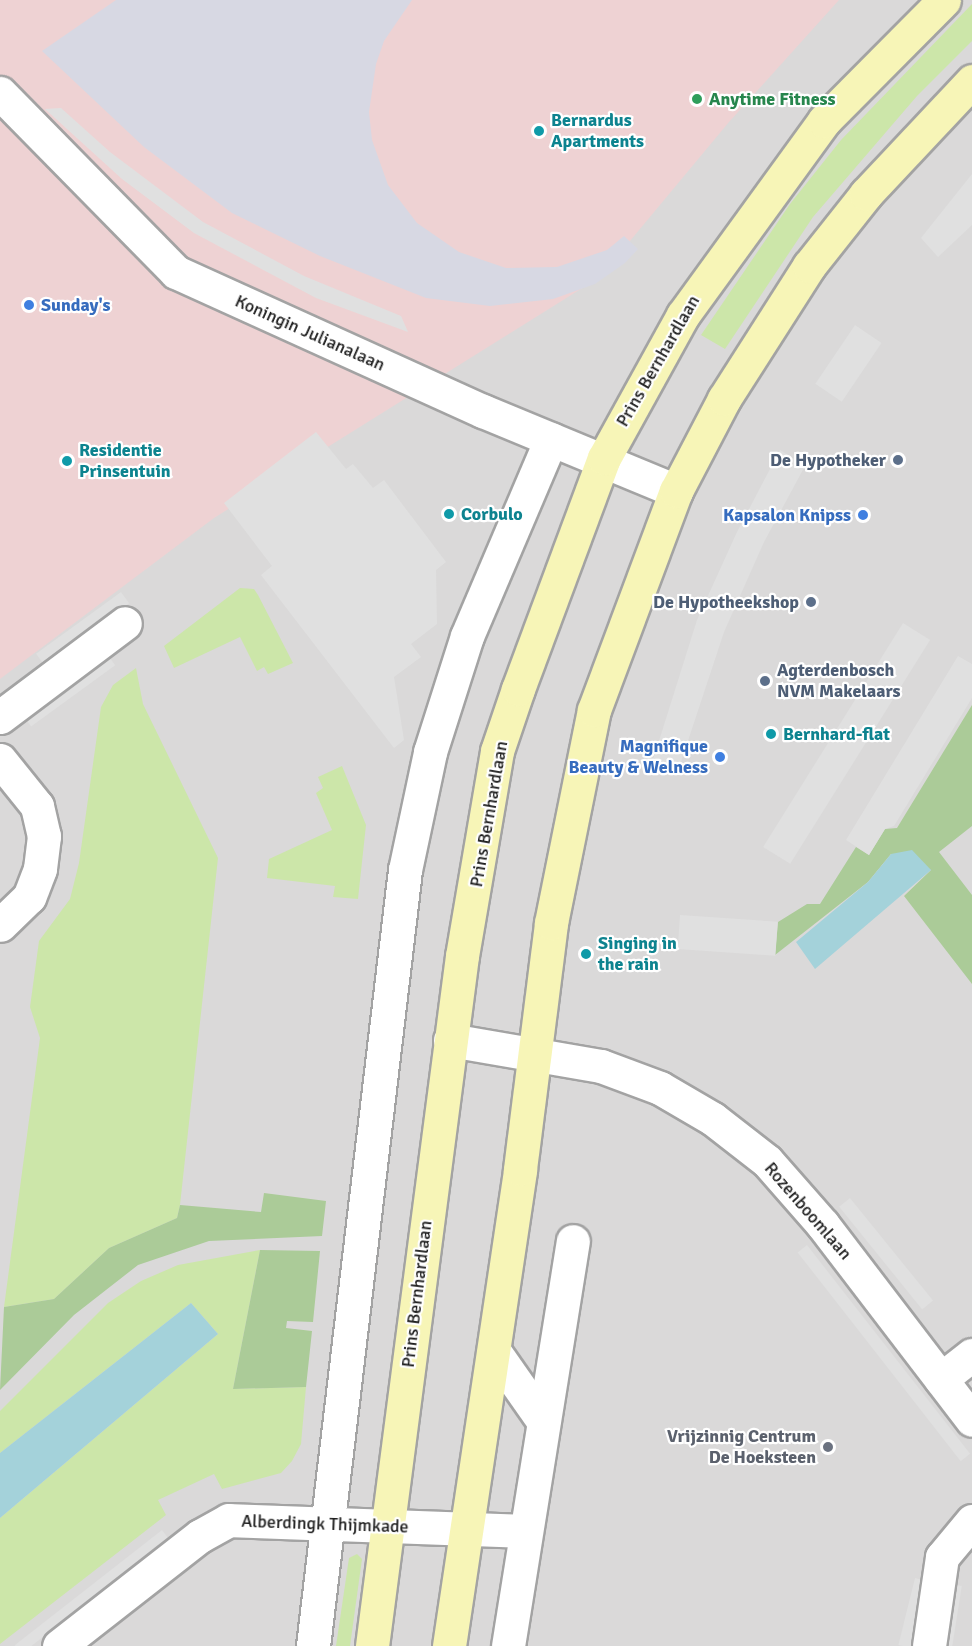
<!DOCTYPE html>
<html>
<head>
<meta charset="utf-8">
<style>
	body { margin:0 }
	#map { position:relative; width:972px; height:1646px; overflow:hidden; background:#ede9e2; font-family:Signika,sans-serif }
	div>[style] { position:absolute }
	.residential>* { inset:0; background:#dad9d9; transform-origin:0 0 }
	.commercial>* { inset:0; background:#eed2d3 }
	.grass>* { inset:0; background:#cce6a9 }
	.forest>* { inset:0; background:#abcb98 }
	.parking>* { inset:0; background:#e0e0e0; transform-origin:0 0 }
	.plaza>* { inset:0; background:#d7d8e3 }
	.water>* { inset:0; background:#a4d2da }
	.roads { filter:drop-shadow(2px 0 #a3a3a3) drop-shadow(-2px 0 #a3a3a3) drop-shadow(0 2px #a3a3a3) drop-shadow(0 -2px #a3a3a3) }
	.minor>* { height:33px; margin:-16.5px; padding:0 16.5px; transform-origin:16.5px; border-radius:16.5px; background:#fff }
	.tertiary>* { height:33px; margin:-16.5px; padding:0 16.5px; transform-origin:16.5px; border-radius:16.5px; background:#fff }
	.secondary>* { height:33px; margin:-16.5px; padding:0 16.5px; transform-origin:16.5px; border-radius:16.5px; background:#f7f5b7 }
	.dots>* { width:16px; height:16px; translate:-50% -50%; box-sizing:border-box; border:3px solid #fff; border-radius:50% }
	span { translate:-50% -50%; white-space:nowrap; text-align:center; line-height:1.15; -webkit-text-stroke:4.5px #fff; paint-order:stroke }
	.leisure-label { font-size:18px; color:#27864d; font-weight:700 }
	.left { translate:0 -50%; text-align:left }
	.culture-label { font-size:18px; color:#0d838f; font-weight:700 }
	.shop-label { font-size:18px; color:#366cbe; font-weight:700 }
	.right { translate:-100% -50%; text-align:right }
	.street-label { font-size:18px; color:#1c1c1c }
	.service-label { font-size:18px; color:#4e5e75; font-weight:700 }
	.worship-label { font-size:18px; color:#5b616d; font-weight:700 }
</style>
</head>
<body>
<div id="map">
	<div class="residential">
		<i style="left:0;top:0;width:972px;height:1646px"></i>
	</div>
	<div class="commercial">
		<i style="clip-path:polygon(0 0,839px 0,729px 122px,600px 277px,214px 518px,0 679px)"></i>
	</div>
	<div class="grass">
		<i style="clip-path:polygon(972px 4px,972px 41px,917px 96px,813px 217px,725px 349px,701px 335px,790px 204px,841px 140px)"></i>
		<i style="clip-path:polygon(240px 588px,254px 589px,258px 595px,293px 663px,268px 674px,264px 667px,257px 671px,240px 637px,174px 668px,164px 646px)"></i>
		<i style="clip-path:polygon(136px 668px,143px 704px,218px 858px,180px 1205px,177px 1218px,109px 1248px,54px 1299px,4px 1307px,40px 1038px,30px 1007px,39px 941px,70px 899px,79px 863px,101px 707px,113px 685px)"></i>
		<i style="clip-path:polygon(342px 766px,366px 825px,358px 899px,333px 897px,335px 886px,267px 878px,269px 859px,332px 830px,316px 793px,323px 788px,318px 777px)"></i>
		<i style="clip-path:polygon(260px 1250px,233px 1389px,306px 1387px,301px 1444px,292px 1461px,281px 1473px,222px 1489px,214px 1474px,158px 1500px,166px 1515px,0 1644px,0 1518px,218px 1334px,191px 1303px,0 1453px,0 1411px,108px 1303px,141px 1281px,178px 1265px)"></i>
		<i style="clip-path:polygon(357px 1554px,362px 1559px,350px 1646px,336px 1646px,349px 1558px)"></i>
	</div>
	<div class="forest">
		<i style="clip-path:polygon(972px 705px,972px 826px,939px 852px,972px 895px,972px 984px,904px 896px,931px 870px,891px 854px,868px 882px,775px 955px,778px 922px,807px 904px,820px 904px,856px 847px,869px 855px,885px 829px,897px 828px)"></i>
		<i style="clip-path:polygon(264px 1193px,326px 1201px,322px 1236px,209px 1241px,138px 1265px,74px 1315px,0 1390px,4px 1307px,54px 1299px,109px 1248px,177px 1218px,180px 1205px,261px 1212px)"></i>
		<i style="clip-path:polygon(260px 1250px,320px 1251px,313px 1322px,287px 1321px,286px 1328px,312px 1331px,306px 1387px,233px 1389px)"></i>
	</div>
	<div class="parking">
		<i style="clip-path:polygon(61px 108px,110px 152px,203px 222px,304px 276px,401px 316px,408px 332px,316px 298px,194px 233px,122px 179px,45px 109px)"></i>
		<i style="clip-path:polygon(972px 174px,972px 225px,938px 257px,921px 238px)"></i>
		<i style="left:855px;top:325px;width:32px;height:71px;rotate:34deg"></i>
		<i style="clip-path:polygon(316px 432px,346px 469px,353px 464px,373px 488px,384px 480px,446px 562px,436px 570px,437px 624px,411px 644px,421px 657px,394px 677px,404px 740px,394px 748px,261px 575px,272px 566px,224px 503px)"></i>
		<i style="clip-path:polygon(780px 450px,805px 466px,764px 542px,724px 632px,679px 768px,653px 760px,697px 620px,737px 532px)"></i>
		<i style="left:121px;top:592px;width:14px;height:105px;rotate:54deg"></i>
		<i style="left:903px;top:623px;width:32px;height:264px;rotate:32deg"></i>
		<i style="left:107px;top:654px;width:14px;height:104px;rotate:54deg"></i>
		<i style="clip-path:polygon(958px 656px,972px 664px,972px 698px,894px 826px,885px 829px,869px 855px,846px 840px)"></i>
		<i style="left:680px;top:915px;width:98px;height:34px;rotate:4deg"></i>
		<i style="left:850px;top:1198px;width:132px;height:14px;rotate:51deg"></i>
		<i style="left:807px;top:1245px;width:265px;height:12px;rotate:52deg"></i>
		<i style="left:162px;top:1530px;width:11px;height:187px;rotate:52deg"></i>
		<i style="left:915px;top:1578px;width:12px;height:69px;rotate:14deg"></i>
		<i style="left:950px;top:1584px;width:12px;height:63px;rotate:9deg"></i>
	</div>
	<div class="plaza">
		<i style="clip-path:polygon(116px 0,412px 0,384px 41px,376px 64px,369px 112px,372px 140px,388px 185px,417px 223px,459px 252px,506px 268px,557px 267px,607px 250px,624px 236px,638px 249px,625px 263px,595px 284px,553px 299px,490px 306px,426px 298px,320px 256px,232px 213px,144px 147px,42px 51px)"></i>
	</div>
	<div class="water">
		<i style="clip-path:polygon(912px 850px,931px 870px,815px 969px,796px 942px,868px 882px,891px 854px)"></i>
		<i style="clip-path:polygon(191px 1303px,218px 1334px,0 1518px,0 1453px)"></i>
	</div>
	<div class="roads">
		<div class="minor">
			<i style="left:0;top:93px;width:251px;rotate:45.5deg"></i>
			<i style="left:176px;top:272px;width:337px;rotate:24.4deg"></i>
			<i style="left:483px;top:411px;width:209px;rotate:22.5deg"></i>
			<i style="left:0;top:717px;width:156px;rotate:-36.9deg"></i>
			<i style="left:0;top:760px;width:59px;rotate:51.2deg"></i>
			<i style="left:37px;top:806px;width:31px;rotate:77deg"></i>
			<i style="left:44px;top:836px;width:33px;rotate:97deg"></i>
			<i style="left:40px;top:869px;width:30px;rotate:111deg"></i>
			<i style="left:29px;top:897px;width:40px;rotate:136deg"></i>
			<i style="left:494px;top:1351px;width:85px;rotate:55deg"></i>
			<i style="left:941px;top:1379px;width:39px;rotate:-38deg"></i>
			<i style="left:59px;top:1646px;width:179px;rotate:-38deg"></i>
			<i style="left:200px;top:1536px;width:33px;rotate:-29deg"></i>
			<i style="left:229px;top:1520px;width:295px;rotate:2.1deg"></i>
			<i style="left:313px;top:1646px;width:781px;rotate:-83.24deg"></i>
			<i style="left:405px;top:870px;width:121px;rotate:-78deg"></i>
			<i style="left:430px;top:752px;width:122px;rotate:-72.3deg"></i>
			<i style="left:467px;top:636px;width:214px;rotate:-66.9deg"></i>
			<i style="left:508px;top:1646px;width:410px;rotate:-80.9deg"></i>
			<i style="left:929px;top:1646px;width:90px;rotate:-81.7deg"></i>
			<i style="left:942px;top:1557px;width:47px;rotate:-50.2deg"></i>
		</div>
		<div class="tertiary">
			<i style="left:450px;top:1040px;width:153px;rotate:9.8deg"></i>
			<i style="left:601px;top:1066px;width:63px;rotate:20.4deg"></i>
			<i style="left:660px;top:1088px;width:61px;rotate:30.3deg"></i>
			<i style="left:713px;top:1119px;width:68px;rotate:37.9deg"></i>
			<i style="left:767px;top:1161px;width:85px;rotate:48.8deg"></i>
			<i style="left:823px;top:1225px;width:245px;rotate:52.6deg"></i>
		</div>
		<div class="secondary">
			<i style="left:372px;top:1646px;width:696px;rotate:-82.57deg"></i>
			<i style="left:462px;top:956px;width:208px;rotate:-80.3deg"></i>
			<i style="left:497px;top:751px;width:65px;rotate:-71.3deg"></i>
			<i style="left:518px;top:689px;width:246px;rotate:-69.6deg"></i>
			<i style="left:604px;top:458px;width:163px;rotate:-61.1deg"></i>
			<i style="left:683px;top:315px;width:240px;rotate:-54deg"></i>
			<i style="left:824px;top:121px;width:170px;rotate:-45.2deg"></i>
			<i style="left:449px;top:1646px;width:482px;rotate:-81.5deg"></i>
			<i style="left:520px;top:1169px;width:248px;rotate:-82.8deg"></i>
			<i style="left:551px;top:923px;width:217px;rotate:-78.6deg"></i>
			<i style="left:594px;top:710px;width:234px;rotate:-69.5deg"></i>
			<i style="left:676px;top:491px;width:104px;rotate:-62.4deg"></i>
			<i style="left:724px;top:399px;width:158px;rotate:-57.4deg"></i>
			<i style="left:809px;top:266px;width:92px;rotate:-51.6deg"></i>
			<i style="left:866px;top:194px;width:155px;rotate:-46.8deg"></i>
		</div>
	</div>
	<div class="dots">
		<i style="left:697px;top:99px;background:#2e9e5b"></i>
		<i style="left:539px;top:131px;background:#0f9aa8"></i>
		<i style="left:29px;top:305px;background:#3f7fe0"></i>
		<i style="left:898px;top:460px;background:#5c6f8a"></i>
		<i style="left:67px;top:461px;background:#0f9aa8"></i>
		<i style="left:449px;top:514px;background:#0f9aa8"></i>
		<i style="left:863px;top:515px;background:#3f7fe0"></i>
		<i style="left:811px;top:602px;background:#5c6f8a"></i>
		<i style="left:765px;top:681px;background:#5c6f8a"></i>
		<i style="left:771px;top:734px;background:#0f9aa8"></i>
		<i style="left:720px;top:757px;background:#3f7fe0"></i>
		<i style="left:586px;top:954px;background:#0f9aa8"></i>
		<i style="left:828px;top:1447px;background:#6b7280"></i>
	</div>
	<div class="leisure-label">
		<span class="left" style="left:709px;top:99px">Anytime Fitness</span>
	</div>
	<div class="culture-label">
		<span class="left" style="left:551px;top:131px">Bernardus<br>Apartments</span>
		<span class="left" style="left:79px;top:461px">Residentie<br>Prinsentuin</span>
		<span class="left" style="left:461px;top:514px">Corbulo</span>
		<span class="left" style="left:783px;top:734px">Bernhard-flat</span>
		<span class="left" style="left:598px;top:954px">Singing in<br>the rain</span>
	</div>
	<div class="shop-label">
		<span class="left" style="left:41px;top:305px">Sunday's</span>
		<span class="right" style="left:851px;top:515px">Kapsalon Knipss</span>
		<span class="right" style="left:708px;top:757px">Magnifique<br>Beauty &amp; Welness</span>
	</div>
	<div class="street-label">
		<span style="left:310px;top:333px;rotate:24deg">Koningin Julianalaan</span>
		<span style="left:658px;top:361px;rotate:-60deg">Prins Bernhardlaan</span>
		<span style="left:489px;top:814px;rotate:-80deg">Prins Bernhardlaan</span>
		<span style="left:808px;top:1211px;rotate:49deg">Rozenboomlaan</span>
		<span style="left:417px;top:1294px;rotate:-83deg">Prins Bernhardlaan</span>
		<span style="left:325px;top:1524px;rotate:2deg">Alberdingk Thijmkade</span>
	</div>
	<div class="service-label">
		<span class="right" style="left:886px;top:460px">De Hypotheker</span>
		<span class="right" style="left:799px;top:602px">De Hypotheekshop</span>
		<span class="left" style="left:777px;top:681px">Agterdenbosch<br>NVM Makelaars</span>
	</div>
	<div class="worship-label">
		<span class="right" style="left:816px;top:1447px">Vrijzinnig Centrum<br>De Hoeksteen</span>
	</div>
</div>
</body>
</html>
